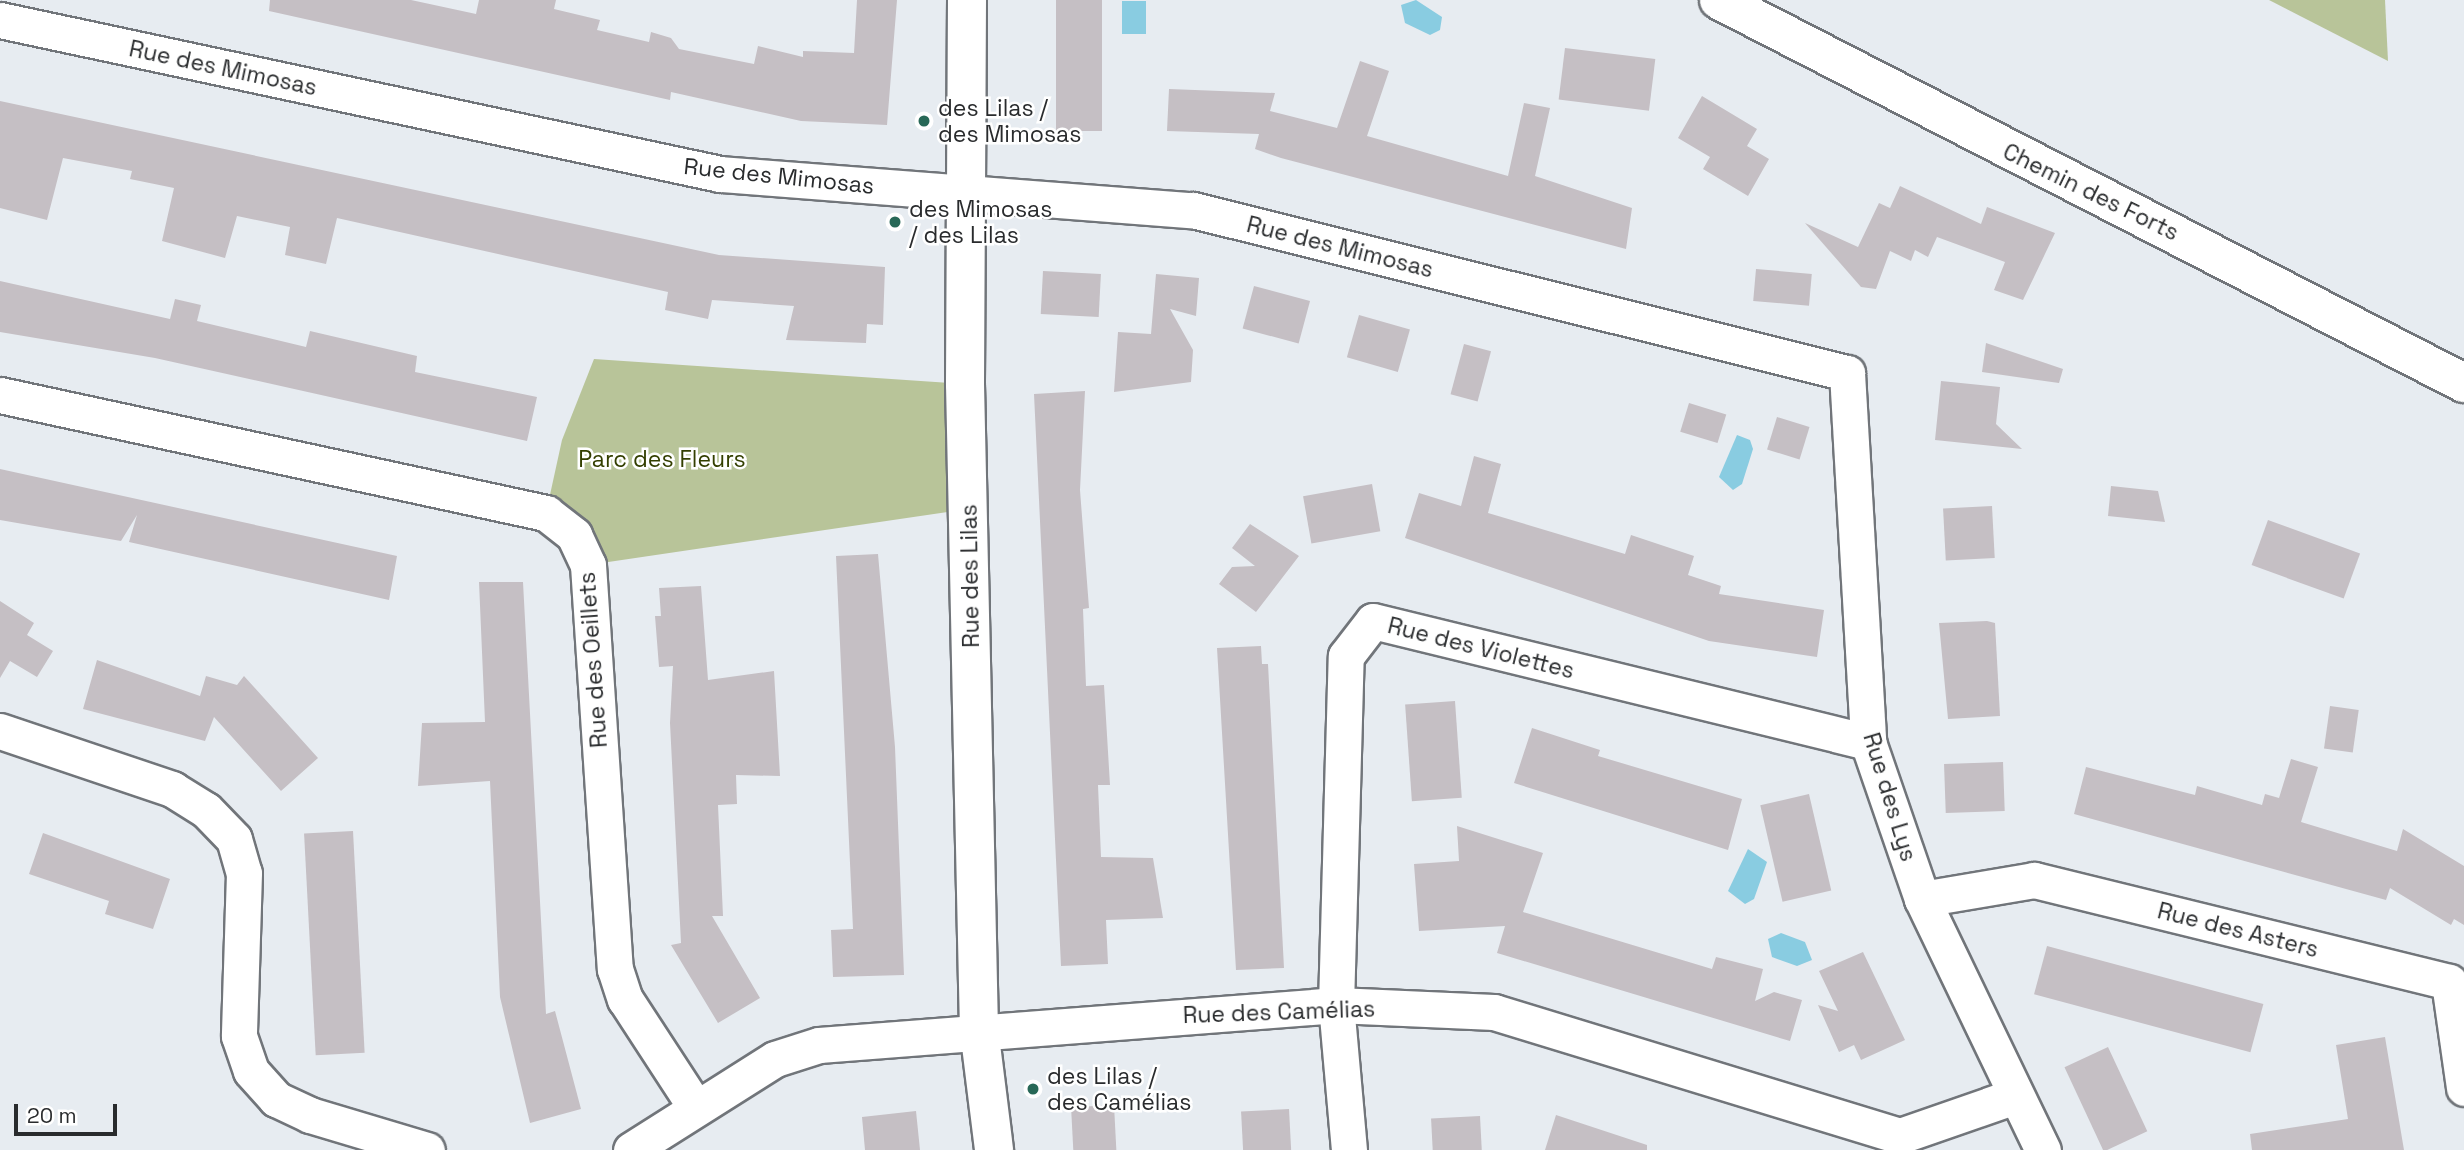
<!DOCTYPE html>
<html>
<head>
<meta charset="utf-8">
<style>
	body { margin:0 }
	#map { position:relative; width:2464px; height:1150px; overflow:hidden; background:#e7ecf1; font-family:"Space Grotesk",sans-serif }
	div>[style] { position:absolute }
	.green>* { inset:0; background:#b8c499 }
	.water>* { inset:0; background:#89cce1; transform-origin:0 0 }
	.building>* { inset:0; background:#c5bfc4; transform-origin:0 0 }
	.roads { filter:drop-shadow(2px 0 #71757a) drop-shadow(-2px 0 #71757a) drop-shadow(0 2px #71757a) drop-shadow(0 -2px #71757a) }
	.minor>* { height:35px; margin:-17.5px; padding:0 17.5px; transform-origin:17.5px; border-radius:17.5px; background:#fff }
	.tertiary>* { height:38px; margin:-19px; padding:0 19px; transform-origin:19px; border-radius:19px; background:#fff }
	.dots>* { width:19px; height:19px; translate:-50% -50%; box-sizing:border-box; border:4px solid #fff; border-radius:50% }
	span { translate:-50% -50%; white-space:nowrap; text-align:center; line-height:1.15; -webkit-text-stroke:5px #fff; paint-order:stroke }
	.street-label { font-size:23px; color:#292b2d }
	.poi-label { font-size:23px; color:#292b2d }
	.left { translate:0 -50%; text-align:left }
	.park-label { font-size:23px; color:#333f00 }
	.scale { position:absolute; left:14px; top:1104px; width:103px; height:32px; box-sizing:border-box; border:4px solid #292b2d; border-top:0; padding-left:9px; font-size:21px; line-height:24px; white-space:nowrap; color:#292b2d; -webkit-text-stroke:5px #fff; paint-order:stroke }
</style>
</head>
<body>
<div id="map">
	<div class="green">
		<i style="clip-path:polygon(2269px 0,2385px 0,2388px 61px)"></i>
		<i style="clip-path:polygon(594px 359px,965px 384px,968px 509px,588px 565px,546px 513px,562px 440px)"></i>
	</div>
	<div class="water">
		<i style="clip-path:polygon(1416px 0,1442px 17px,1440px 30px,1430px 35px,1405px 23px,1401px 5px)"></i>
		<i style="left:1122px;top:1px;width:24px;height:33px"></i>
		<i style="clip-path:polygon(1737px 435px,1750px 440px,1753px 449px,1742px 484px,1733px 490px,1719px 477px)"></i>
		<i style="clip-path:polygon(1748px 849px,1767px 862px,1754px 899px,1745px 904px,1728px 891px)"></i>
		<i style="clip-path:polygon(1781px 933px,1805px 942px,1812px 960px,1797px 966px,1772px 957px,1768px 939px)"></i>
	</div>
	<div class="building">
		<i style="clip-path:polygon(270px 0,411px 0,476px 14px,479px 0,556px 0,554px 9px,600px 20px,597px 30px,649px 42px,651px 32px,671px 38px,679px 49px,754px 64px,758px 46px,803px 57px,803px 51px,854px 53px,857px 0,897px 0,887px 125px,801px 121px,671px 92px,670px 100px,269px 11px)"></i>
		<i style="left:1056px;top:0;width:46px;height:131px"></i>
		<i style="left:1565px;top:48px;width:91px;height:52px;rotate:7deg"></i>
		<i style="clip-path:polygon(1360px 61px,1389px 71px,1367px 136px,1508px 176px,1524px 103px,1550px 108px,1535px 176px,1632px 208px,1626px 249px,1281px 158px,1255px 149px,1259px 134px,1167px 131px,1169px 89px,1275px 93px,1270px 111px,1337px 128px)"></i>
		<i style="clip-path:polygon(1702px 96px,1757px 129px,1747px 146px,1769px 159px,1748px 196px,1703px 169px,1710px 157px,1678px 138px)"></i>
		<i style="clip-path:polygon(0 101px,719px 255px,885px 267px,883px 325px,867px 324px,866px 343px,786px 340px,794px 306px,712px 300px,708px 319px,665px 310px,668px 292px,337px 218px,326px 264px,285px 255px,290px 227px,237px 216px,225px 258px,162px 241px,174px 188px,130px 179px,132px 171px,63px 158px,47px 220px,0 208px)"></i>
		<i style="clip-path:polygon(1900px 186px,1981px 224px,1987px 207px,2055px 233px,2023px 300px,1994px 290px,2005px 262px,1937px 237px,1928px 257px,1915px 250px,1911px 261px,1890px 251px,1876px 289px,1861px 287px,1805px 223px,1858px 247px,1879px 203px,1890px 208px)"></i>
		<i style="left:1756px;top:269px;width:56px;height:32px;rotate:5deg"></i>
		<i style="left:1043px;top:271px;width:58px;height:43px;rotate:3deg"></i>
		<i style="clip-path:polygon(1156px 274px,1199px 278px,1196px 316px,1170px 309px,1193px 350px,1191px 382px,1114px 392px,1118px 332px,1151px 334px)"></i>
		<i style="clip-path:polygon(0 281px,170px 319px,175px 299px,201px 305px,197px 321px,306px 347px,310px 331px,417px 356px,415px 372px,537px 397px,527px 441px,155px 358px,0 332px)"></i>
		<i style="left:1254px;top:286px;width:58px;height:44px;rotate:15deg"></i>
		<i style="left:1359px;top:315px;width:53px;height:44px;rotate:16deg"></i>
		<i style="clip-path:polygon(1986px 343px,2063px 369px,2059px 383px,1982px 372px)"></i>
		<i style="left:1464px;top:344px;width:28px;height:52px;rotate:15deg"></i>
		<i style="clip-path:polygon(1941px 381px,2000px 387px,1996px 424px,2022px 449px,1935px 440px)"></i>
		<i style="clip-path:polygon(1085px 391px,1080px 490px,1089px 608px,1083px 609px,1086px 686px,1104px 685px,1110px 785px,1098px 785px,1101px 857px,1153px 858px,1163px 918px,1106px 920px,1108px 964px,1061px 966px,1034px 394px)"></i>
		<i style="left:1689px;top:403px;width:39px;height:30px;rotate:17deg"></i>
		<i style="left:1777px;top:417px;width:34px;height:34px;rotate:17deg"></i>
		<i style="clip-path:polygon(1474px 456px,1501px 464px,1488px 513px,1625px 554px,1631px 535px,1694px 556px,1688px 575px,1721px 586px,1719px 594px,1824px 610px,1817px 657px,1709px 641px,1405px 538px,1419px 493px,1461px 506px)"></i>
		<i style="clip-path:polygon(0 469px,397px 556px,389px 600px,129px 542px,137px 515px,121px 541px,0 520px)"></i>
		<i style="left:1372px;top:484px;width:48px;height:70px;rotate:80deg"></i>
		<i style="clip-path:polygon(2111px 486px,2158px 491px,2165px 522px,2108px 516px)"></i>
		<i style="left:1992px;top:506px;width:52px;height:49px;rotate:87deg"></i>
		<i style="left:2268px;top:520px;width:98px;height:48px;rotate:20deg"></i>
		<i style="clip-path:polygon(1250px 524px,1299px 556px,1256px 612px,1219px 584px,1232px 567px,1255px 566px,1232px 548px)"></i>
		<i style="clip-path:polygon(878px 554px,895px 747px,904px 975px,833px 977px,831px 930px,853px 929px,836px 556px)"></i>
		<i style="clip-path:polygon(479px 582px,523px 582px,546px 1014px,555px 1011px,581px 1109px,530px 1123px,500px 997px,490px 781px,418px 786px,422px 723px,485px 722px)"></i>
		<i style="clip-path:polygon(701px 586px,708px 680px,774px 671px,780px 776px,736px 775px,737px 804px,718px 805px,723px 916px,712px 916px,760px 998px,718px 1023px,671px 945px,681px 943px,670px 723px,673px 666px,659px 667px,655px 616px,661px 616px,659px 588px)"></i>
		<i style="clip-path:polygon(0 601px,34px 623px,27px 635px,53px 651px,37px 677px,10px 661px,0 678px)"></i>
		<i style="clip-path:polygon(1987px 621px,1995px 623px,2000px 716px,1948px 719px,1939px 623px)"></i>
		<i style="clip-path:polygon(1261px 646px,1262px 664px,1268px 664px,1284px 968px,1236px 970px,1217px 648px)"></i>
		<i style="clip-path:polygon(97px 660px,200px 696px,206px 676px,237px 685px,244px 676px,318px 758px,281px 791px,214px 717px,205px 741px,83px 709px)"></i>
		<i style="left:1455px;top:701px;width:97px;height:50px;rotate:86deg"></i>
		<i style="left:2330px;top:706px;width:29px;height:43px;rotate:8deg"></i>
		<i style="clip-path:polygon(1532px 728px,1600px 750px,1598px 756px,1742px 799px,1728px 850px,1514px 783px)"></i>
		<i style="clip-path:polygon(2291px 759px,2318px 767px,2301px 822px,2397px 851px,2403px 829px,2464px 866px,2464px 925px,2454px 919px,2451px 925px,2390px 888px,2386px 900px,2074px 814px,2086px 767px,2195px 795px,2197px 786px,2262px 805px,2265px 794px,2279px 798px)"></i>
		<i style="left:2003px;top:762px;width:49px;height:59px;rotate:88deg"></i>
		<i style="left:1809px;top:794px;width:99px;height:50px;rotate:77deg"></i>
		<i style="clip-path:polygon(1457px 826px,1543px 853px,1523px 912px,1712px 969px,1716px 957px,1763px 969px,1755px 1001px,1774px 992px,1802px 1000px,1790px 1041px,1497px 953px,1505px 926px,1419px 931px,1414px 864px,1459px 861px)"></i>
		<i style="left:353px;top:831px;width:222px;height:49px;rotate:87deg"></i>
		<i style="clip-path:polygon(43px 833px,170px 879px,153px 929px,105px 914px,109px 901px,29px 874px)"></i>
		<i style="left:2047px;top:946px;width:224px;height:50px;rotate:15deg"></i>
		<i style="clip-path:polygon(1863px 952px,1905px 1040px,1861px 1060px,1854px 1045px,1839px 1052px,1818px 1005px,1838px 1011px,1819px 971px)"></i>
		<i style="clip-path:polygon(2385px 1037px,2404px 1150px,2252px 1150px,2250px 1134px,2348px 1119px,2336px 1045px)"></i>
		<i style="left:2108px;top:1047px;width:93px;height:48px;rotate:65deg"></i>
		<i style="left:1114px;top:1105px;width:45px;height:43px;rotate:87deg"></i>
		<i style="left:1289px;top:1109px;width:41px;height:48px;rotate:87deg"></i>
		<i style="clip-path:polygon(916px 1111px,920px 1150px,865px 1150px,862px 1117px)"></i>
		<i style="clip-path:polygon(1556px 1115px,1647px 1145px,1647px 1150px,1545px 1150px)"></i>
		<i style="left:1480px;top:1116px;width:34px;height:49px;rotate:87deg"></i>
	</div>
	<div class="roads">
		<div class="minor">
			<i style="left:0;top:20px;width:736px;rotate:12.07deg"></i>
			<i style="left:720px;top:174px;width:474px;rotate:4.4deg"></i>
			<i style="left:1193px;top:210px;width:674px;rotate:14deg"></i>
			<i style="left:1847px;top:373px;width:370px;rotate:86.7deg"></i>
			<i style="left:1868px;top:742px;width:166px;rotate:71deg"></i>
			<i style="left:1922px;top:899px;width:279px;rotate:64.3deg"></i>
			<i style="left:0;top:395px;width:559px;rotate:12.2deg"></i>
			<i style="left:546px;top:513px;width:36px;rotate:38deg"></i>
			<i style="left:574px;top:535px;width:33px;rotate:65deg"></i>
			<i style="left:588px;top:565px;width:405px;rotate:86.2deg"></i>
			<i style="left:615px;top:969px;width:32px;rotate:72deg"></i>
			<i style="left:625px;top:999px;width:130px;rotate:56.9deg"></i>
			<i style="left:0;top:731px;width:182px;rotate:18.6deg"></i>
			<i style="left:172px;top:789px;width:40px;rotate:32deg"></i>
			<i style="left:206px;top:810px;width:40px;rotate:46deg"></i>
			<i style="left:234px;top:839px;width:35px;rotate:74deg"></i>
			<i style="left:244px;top:873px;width:163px;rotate:91.8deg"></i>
			<i style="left:239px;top:1036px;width:37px;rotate:71deg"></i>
			<i style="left:251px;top:1071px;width:38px;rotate:48deg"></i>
			<i style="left:276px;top:1099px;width:38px;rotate:25deg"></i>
			<i style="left:310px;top:1115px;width:122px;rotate:16.7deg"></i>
			<i style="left:1922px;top:899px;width:114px;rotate:-9.6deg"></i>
			<i style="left:2034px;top:880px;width:427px;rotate:13.8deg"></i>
			<i style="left:2449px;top:982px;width:107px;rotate:81.9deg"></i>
			<i style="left:631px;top:1150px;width:170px;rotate:-32.3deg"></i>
			<i style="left:775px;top:1059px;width:46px;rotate:-17.7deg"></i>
			<i style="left:819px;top:1045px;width:519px;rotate:-4.42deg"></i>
			<i style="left:1336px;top:1005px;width:158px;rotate:2.5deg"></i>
			<i style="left:1494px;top:1012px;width:425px;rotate:17deg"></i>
			<i style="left:1900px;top:1136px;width:122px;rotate:-19.2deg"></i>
			<i style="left:1349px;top:1150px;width:146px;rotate:-95.1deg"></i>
			<i style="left:1336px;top:1005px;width:349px;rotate:-88.4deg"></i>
			<i style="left:1346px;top:656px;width:44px;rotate:-52.4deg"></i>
			<i style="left:1373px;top:621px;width:510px;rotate:13.74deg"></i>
		</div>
		<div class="tertiary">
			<i style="left:967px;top:0;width:384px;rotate:90.3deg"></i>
			<i style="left:965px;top:384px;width:645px;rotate:88.76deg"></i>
			<i style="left:979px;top:1029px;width:122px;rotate:82.9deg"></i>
			<i style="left:1719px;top:0;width:838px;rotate:27.21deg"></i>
		</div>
	</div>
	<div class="dots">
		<i style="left:924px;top:121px;background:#286857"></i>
		<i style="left:895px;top:222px;background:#286857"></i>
		<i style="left:1033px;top:1089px;background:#286857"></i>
	</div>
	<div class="street-label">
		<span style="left:223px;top:68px;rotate:12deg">Rue des Mimosas</span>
		<span style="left:779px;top:176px;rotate:6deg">Rue des Mimosas</span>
		<span style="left:2091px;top:192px;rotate:26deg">Chemin des Forts</span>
		<span style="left:1340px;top:247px;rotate:14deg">Rue des Mimosas</span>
		<span style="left:970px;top:576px;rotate:-91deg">Rue des Lilas</span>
		<span style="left:1481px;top:648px;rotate:14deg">Rue des Violettes</span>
		<span style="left:593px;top:660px;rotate:-94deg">Rue des Oeillets</span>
		<span style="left:1890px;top:797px;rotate:73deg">Rue des Lys</span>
		<span style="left:2238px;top:930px;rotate:14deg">Rue des Asters</span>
		<span style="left:1279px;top:1012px;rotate:-2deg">Rue des Camélias</span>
	</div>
	<div class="poi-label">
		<span class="left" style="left:938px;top:121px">des Lilas /<br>des Mimosas</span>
		<span class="left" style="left:909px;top:222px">des Mimosas<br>/ des Lilas</span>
		<span class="left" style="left:1047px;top:1089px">des Lilas /<br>des Camélias</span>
	</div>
	<div class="park-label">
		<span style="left:662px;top:459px">Parc des Fleurs</span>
	</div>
	<div class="scale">20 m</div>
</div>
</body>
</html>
